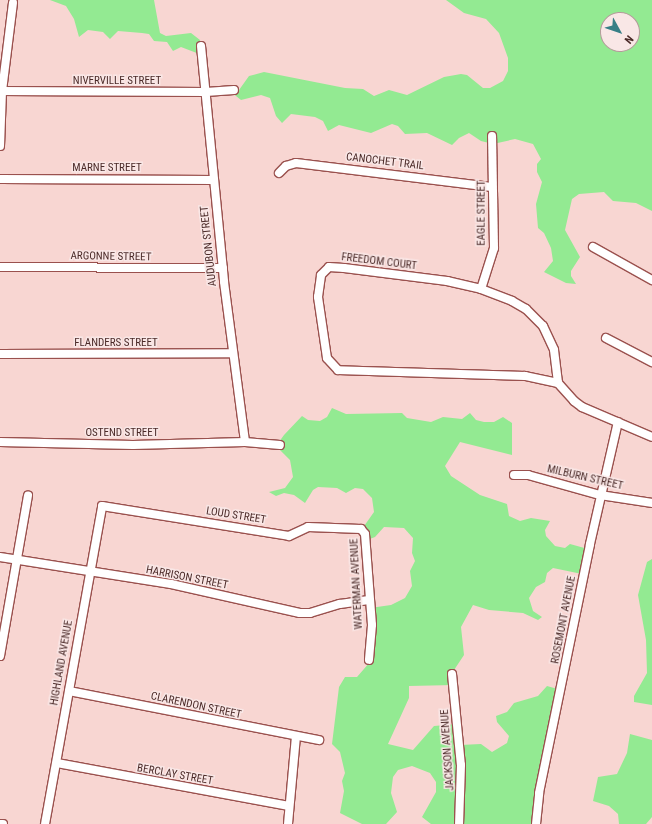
<!DOCTYPE html>
<html>
<head>
<meta charset="utf-8">
<style>
	body { margin:0 }
	#map { position:relative; width:652px; height:824px; overflow:hidden; background:#f8d6d2; font-family:"Roboto Condensed",sans-serif }
	div>[style] { position:absolute }
	.green>* { inset:0; background:#93ea92 }
	.roads { filter:drop-shadow(1px 0 #9a514e) drop-shadow(-1px 0 #9a514e) drop-shadow(0 1px #9a514e) drop-shadow(0 -1px #9a514e) }
	.minor>* { height:8px; margin:-4px; padding:0 4px; transform-origin:4px; border-radius:4px; background:#fff }
	span { translate:-50% -50%; white-space:nowrap; text-align:center; line-height:1.15; -webkit-text-stroke:3px #f9e7e6; paint-order:stroke }
	.street-label { font-size:11px; color:#4b2a28 }
	.north { position:absolute; left:600px; top:12px; width:40px; height:40px; box-sizing:border-box; background:#f9e7e6; border:1px solid #b39b9a; border-radius:50%; rotate:130deg; font-size:11px; font-weight:700; line-height:16px; text-align:center; color:#4b2a28 }
	.north::after { content:''; display:block; margin:auto; width:14px; height:18px; background:#377f86; clip-path:polygon(50% 0,100% 100%,50% 72%,0 100%) }
</style>
</head>
<body>
<div id="map">
	<div class="green">
		<i style="clip-path:polygon(50px 0,154px 0,160px 33px,166px 36px,191px 33px,200px 40px,202px 55px,181px 47px,173px 51px,167px 42px,154px 41px,149px 34px,142px 33px,118px 31px,110px 39px,103px 32px,88px 30px,79px 37px,74px 19px,66px 6px)"></i>
		<i style="clip-path:polygon(evenodd,446px 0,652px 0,652px 211px,636px 203px,613px 201px,604px 192px,579px 194px,572px 199px,565px 230px,580px 257px,571px 271px,571px 276px,576px 284px,566px 283px,544px 272px,553px 261px,551px 248px,544px 233px,538px 228px,536px 204px,542px 182px,537px 172px,537px 164px,541px 159px,533px 144px,515px 139px,493px 144px,481px 141px,469px 133px,459px 138px,452px 145px,427px 133px,405px 134px,398px 126px,392px 124px,371px 133px,339px 125px,328px 131px,323px 121px,315px 117px,291px 114px,282px 123px,276px 116px,270px 98px,261px 95px,241px 100px,231px 92px,239px 90px,249px 76px,264px 72px,345px 88px,363px 89px,374px 96px,389px 90px,407px 95px,444px 77px,461px 74px,467px 75px,483px 88px,490px 88px,503px 81px,508px 71px,508px 58px,499px 33px,486px 19px,464px 13px,446px 0,608px 20px,632px 20px,632px 44px,608px 44px,608px 20px)"></i>
		<i style="clip-path:polygon(332px 408px,346px 414px,402px 413px,407px 418px,431px 422px,443px 417px,462px 419px,470px 413px,476px 420px,484px 422px,494px 422px,503px 417px,512px 423px,512px 455px,460px 442px,445px 466px,451px 476px,480px 495px,507px 504px,509px 516px,520px 521px,531px 518px,550px 521px,545px 530px,546px 536px,555px 546px,565px 548px,570px 544px,588px 549px,582px 574px,553px 568px,547px 573px,545px 582px,536px 587px,529px 598px,533px 611px,542px 617px,538px 620px,523px 613px,489px 610px,473px 605px,461px 627px,464px 655px,452px 673px,454px 685px,409px 686px,409px 698px,388px 744px,413px 750px,434px 726px,457px 724px,460px 745px,481px 744px,492px 752px,507px 743px,509px 736px,497px 722px,496px 716px,507px 712px,514px 703px,538px 696px,547px 686px,561px 690px,537px 824px,431px 824px,422px 817px,436px 792px,436px 782px,430px 773px,412px 766px,398px 770px,393px 777px,391px 793px,397px 812px,386px 824px,362px 824px,340px 813px,344px 791px,342px 781px,345px 773px,340px 752px,332px 744px,339px 687px,345px 677px,357px 677px,370px 662px,370px 608px,391px 605px,405px 598px,412px 586px,410px 571px,415px 561px,412px 553px,413px 538px,404px 528px,384px 527px,375px 537px,367px 540px,362px 529px,374px 512px,372px 498px,363px 489px,355px 488px,346px 493px,337px 488px,318px 487px,313px 490px,305px 503px,294px 495px,284px 493px,276px 496px,269px 492px,285px 488px,293px 477px,290px 460px,276px 446px,284px 435px,302px 416px,308px 420px,320px 421px,327px 417px)"></i>
		<i style="clip-path:polygon(652px 559px,652px 705px,634px 702px,634px 696px,647px 673px,646px 640px,638px 595px,647px 562px)"></i>
		<i style="clip-path:polygon(630px 734px,652px 740px,652px 817px,646px 824px,619px 824px,618px 814px,609px 806px,593px 801px,598px 777px,617px 774px,627px 753px)"></i>
	</div>
	<div class="roads">
		<div class="minor">
			<i style="left:201px;top:46px;width:237px;rotate:84.4deg"></i>
			<i style="left:224px;top:282px;width:161px;rotate:82.5deg"></i>
			<i style="left:0;top:91px;width:206px;rotate:0.3deg"></i>
			<i style="left:206px;top:92px;width:28px;rotate:-4deg"></i>
			<i style="left:0;top:146px;width:55px;rotate:-87.9deg"></i>
			<i style="left:2px;top:91px;width:89px;rotate:-82.9deg"></i>
			<i style="left:279px;top:173px;width:10px;rotate:-45deg"></i>
			<i style="left:286px;top:166px;width:10px;rotate:-17deg"></i>
			<i style="left:296px;top:163px;width:197px;rotate:7deg"></i>
			<i style="left:0;top:179px;width:214px;rotate:0.3deg"></i>
			<i style="left:593px;top:247px;width:68px;rotate:29.2deg"></i>
			<i style="left:0;top:267px;width:223px;rotate:0.3deg"></i>
			<i style="left:481px;top:289px;width:43px;rotate:-72.4deg"></i>
			<i style="left:494px;top:248px;width:112px;rotate:-91deg"></i>
			<i style="left:606px;top:338px;width:52px;rotate:27.6deg"></i>
			<i style="left:0;top:354px;width:233px;rotate:-0.2deg"></i>
			<i style="left:558px;top:383px;width:34px;rotate:-168deg"></i>
			<i style="left:525px;top:376px;width:187px;rotate:-178.2deg"></i>
			<i style="left:338px;top:370px;width:16px;rotate:-133deg"></i>
			<i style="left:327px;top:358px;width:62px;rotate:-98.4deg"></i>
			<i style="left:318px;top:297px;width:22px;rotate:-82deg"></i>
			<i style="left:321px;top:275px;width:11px;rotate:-45deg"></i>
			<i style="left:329px;top:267px;width:15px;rotate:4deg"></i>
			<i style="left:344px;top:268px;width:104px;rotate:7.2deg"></i>
			<i style="left:447px;top:281px;width:35px;rotate:13deg"></i>
			<i style="left:481px;top:289px;width:33px;rotate:21deg"></i>
			<i style="left:512px;top:301px;width:16px;rotate:30deg"></i>
			<i style="left:526px;top:309px;width:24px;rotate:45deg"></i>
			<i style="left:543px;top:326px;width:26px;rotate:65deg"></i>
			<i style="left:554px;top:350px;width:33px;rotate:83deg"></i>
			<i style="left:558px;top:383px;width:24px;rotate:48deg"></i>
			<i style="left:574px;top:401px;width:10px;rotate:37deg"></i>
			<i style="left:582px;top:407px;width:76px;rotate:23.2deg"></i>
			<i style="left:0;top:442px;width:133px;rotate:1.3deg"></i>
			<i style="left:133px;top:445px;width:112px;rotate:-1.5deg"></i>
			<i style="left:245px;top:442px;width:35px;rotate:5deg"></i>
			<i style="left:514px;top:475px;width:14px"></i>
			<i style="left:528px;top:475px;width:75px;rotate:15.5deg"></i>
			<i style="left:600px;top:495px;width:53px;rotate:8.7deg"></i>
			<i style="left:0;top:557px;width:173px;rotate:9deg"></i>
			<i style="left:171px;top:584px;width:132px;rotate:12.7deg"></i>
			<i style="left:300px;top:613px;width:10px"></i>
			<i style="left:310px;top:613px;width:31px;rotate:-17deg"></i>
			<i style="left:340px;top:604px;width:29px;rotate:-8deg"></i>
			<i style="left:0;top:656px;width:163px;rotate:-80.1deg"></i>
			<i style="left:452px;top:674px;width:91px;rotate:84.4deg"></i>
			<i style="left:461px;top:765px;width:59px;rotate:91.9deg"></i>
			<i style="left:69px;top:691px;width:255px;rotate:11.1deg"></i>
			<i style="left:57px;top:763px;width:236px;rotate:10.5deg"></i>
			<i style="left:0;top:824px;width:3px"></i>
			<i style="left:45px;top:824px;width:323px;rotate:-79.8deg"></i>
			<i style="left:102px;top:506px;width:189px;rotate:9.1deg"></i>
			<i style="left:289px;top:536px;width:21px;rotate:-25deg"></i>
			<i style="left:308px;top:527px;width:53px;rotate:2.2deg"></i>
			<i style="left:361px;top:529px;width:6px;rotate:51deg"></i>
			<i style="left:365px;top:534px;width:91px;rotate:85.6deg"></i>
			<i style="left:372px;top:625px;width:35px;rotate:95deg"></i>
			<i style="left:288px;top:824px;width:88px;rotate:-84.8deg"></i>
			<i style="left:536px;top:824px;width:31px;rotate:-84deg"></i>
			<i style="left:539px;top:793px;width:254px;rotate:-78.4deg"></i>
			<i style="left:590px;top:544px;width:125px;rotate:-77.1deg"></i>
		</div>
	</div>
	<div class="street-label">
		<span style="left:117px;top:81px">NIVERVILLE STREET</span>
		<span style="left:385px;top:162px;rotate:7deg">CANOCHET TRAIL</span>
		<span style="left:107px;top:168px">MARNE STREET</span>
		<span style="left:482px;top:213px;rotate:-90deg">EAGLE STREET</span>
		<span style="left:209px;top:246px;rotate:-96deg">AUDUBON STREET</span>
		<span style="left:111px;top:257px;rotate:1deg">ARGONNE STREET</span>
		<span style="left:379px;top:262px;rotate:7deg">FREEDOM COURT</span>
		<span style="left:116px;top:343px">FLANDERS STREET</span>
		<span style="left:122px;top:433px">OSTEND STREET</span>
		<span style="left:585px;top:478px;rotate:13deg">MILBURN STREET</span>
		<span style="left:236px;top:516px;rotate:9deg">LOUD STREET</span>
		<span style="left:187px;top:578px;rotate:11deg">HARRISON STREET</span>
		<span style="left:357px;top:584px;rotate:-93deg">WATERMAN AVENUE</span>
		<span style="left:564px;top:620px;rotate:-79deg">ROSEMONT AVENUE</span>
		<span style="left:62px;top:663px;rotate:-80deg">HIGHLAND AVENUE</span>
		<span style="left:196px;top:706px;rotate:12deg">CLARENDON STREET</span>
		<span style="left:448px;top:750px;rotate:-94deg">JACKSON AVENUE</span>
		<span style="left:175px;top:775px;rotate:10deg">BERCLAY STREET</span>
	</div>
	<div class="north">N</div>
</div>
</body>
</html>
